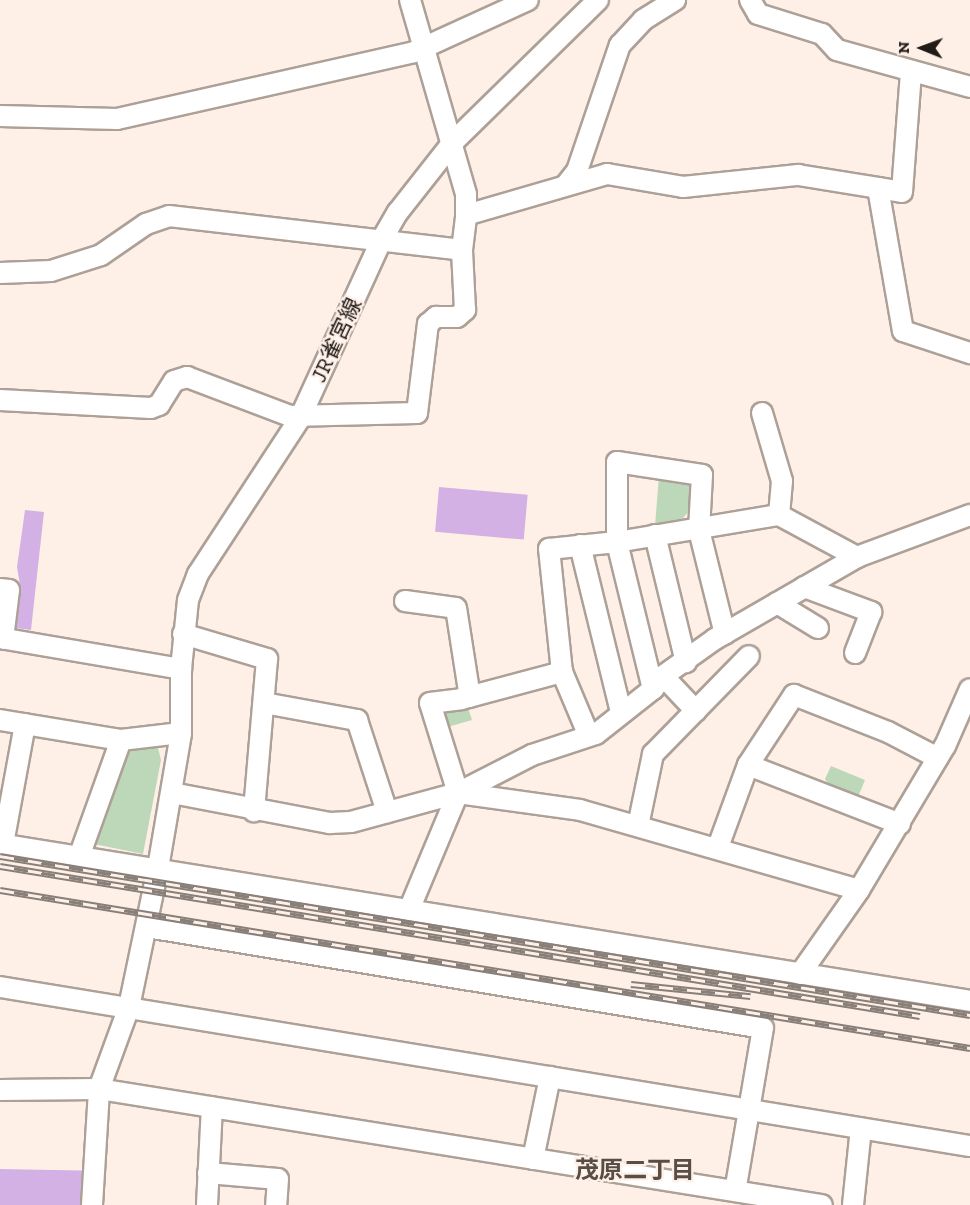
<!DOCTYPE html>
<html>
<head>
<meta charset="utf-8">
<style>
	body { margin:0 }
	#map { position:relative; width:970px; height:1205px; overflow:hidden; background:#fef0e7; font-family:"Zilla Slab","Noto Sans JP",serif }
	div>[style] { position:absolute }
	.green>* { inset:0; background:#bdd7b9 }
	.building>* { inset:0; background:#d4b1e5; transform-origin:0 0 }
	.roads { filter:drop-shadow(2px 0 #ada097) drop-shadow(-2px 0 #ada097) drop-shadow(0 2px #ada097) drop-shadow(0 -2px #ada097) }
	.minor>* { height:20px; margin:-10px; padding:0 10px; transform-origin:10px; border-radius:10px; background:#fff }
	.rail>* { height:7px; margin-top:-3.5px; transform-origin:0; background:repeating-linear-gradient(90deg,#fef0e7 0 14px,#887f79 0 28px); box-sizing:border-box; border-block:2px solid #887f79 }
	span { translate:-50% -50%; white-space:nowrap; text-align:center; line-height:1.15; -webkit-text-stroke:4.5px #fef0e7; paint-order:stroke }
	.street-label { font-size:22px; color:#211c18 }
	.neighbourhood-label { font-size:24px; color:#594e46; font-weight:700 }
	.north { position:absolute; left:892px; top:18px; width:60px; height:60px; -webkit-text-stroke:4px #fef0e7; paint-order:stroke; rotate:271deg; font-size:16px; font-weight:700; line-height:24px; text-align:center; color:#211c18 }
	.north::after { content:''; display:block; margin:auto; width:21px; height:27px; background:#211c18; clip-path:polygon(50% 0,100% 100%,50% 72%,0 100%) }
</style>
</head>
<body>
<div id="map">
	<div class="green">
		<i style="clip-path:polygon(659px 476px,688px 480px,694px 490px,694px 506px,681px 520px,655px 526px)"></i>
		<i style="clip-path:polygon(467px 704px,472px 720px,444px 728px,440px 714px,446px 705px)"></i>
		<i style="clip-path:polygon(123px 746px,158px 748px,161px 760px,143px 854px,89px 843px)"></i>
		<i style="clip-path:polygon(831px 766px,865px 780px,858px 797px,829px 785px,825px 779px)"></i>
	</div>
	<div class="building">
		<i style="left:439px;top:487px;width:89px;height:45px;rotate:5deg"></i>
		<i style="clip-path:polygon(25px 510px,44px 512px,31px 630px,16px 628px,21px 591px,17px 567px)"></i>
		<i style="left:0;top:1169px;width:82px;height:36px;rotate:1deg"></i>
	</div>
	<div class="roads">
		<div class="minor">
			<i style="left:410px;top:0;width:202px;rotate:73.9deg"></i>
			<i style="left:466px;top:194px;width:21px;rotate:90deg"></i>
			<i style="left:750px;top:0;width:16px;rotate:60deg"></i>
			<i style="left:758px;top:14px;width:67px;rotate:17.4deg"></i>
			<i style="left:822px;top:34px;width:22px;rotate:47deg"></i>
			<i style="left:837px;top:50px;width:138px;rotate:15.5deg"></i>
			<i style="left:0;top:116px;width:117px;rotate:1.5deg"></i>
			<i style="left:117px;top:119px;width:304px;rotate:-12.7deg"></i>
			<i style="left:414px;top:52px;width:125px;rotate:-24.5deg"></i>
			<i style="left:566px;top:185px;width:18px;rotate:-52deg"></i>
			<i style="left:577px;top:171px;width:133px;rotate:-71.2deg"></i>
			<i style="left:620px;top:45px;width:34px;rotate:-47deg"></i>
			<i style="left:643px;top:20px;width:38px;rotate:-32deg"></i>
			<i style="left:878px;top:188px;width:24px;rotate:9deg"></i>
			<i style="left:902px;top:192px;width:120px;rotate:-85.7deg"></i>
			<i style="left:0;top:273px;width:51px;rotate:-2.2deg"></i>
			<i style="left:51px;top:271px;width:52px;rotate:-17.7deg"></i>
			<i style="left:101px;top:255px;width:55px;rotate:-34.6deg"></i>
			<i style="left:146px;top:224px;width:24px;rotate:-19deg"></i>
			<i style="left:169px;top:216px;width:295px;rotate:6.6deg"></i>
			<i style="left:462px;top:250px;width:35px;rotate:-83deg"></i>
			<i style="left:466px;top:215px;width:147px;rotate:-16.2deg"></i>
			<i style="left:607px;top:174px;width:77px;rotate:9.7deg"></i>
			<i style="left:683px;top:187px;width:116px;rotate:-6deg"></i>
			<i style="left:798px;top:175px;width:81px;rotate:9.2deg"></i>
			<i style="left:878px;top:188px;width:145px;rotate:80.1deg"></i>
			<i style="left:903px;top:331px;width:71px;rotate:18.2deg"></i>
			<i style="left:0;top:400px;width:151px;rotate:3deg"></i>
			<i style="left:151px;top:408px;width:9px;rotate:-21deg"></i>
			<i style="left:159px;top:405px;width:28px;rotate:-58deg"></i>
			<i style="left:174px;top:381px;width:14px;rotate:-17deg"></i>
			<i style="left:187px;top:377px;width:110px;rotate:20.7deg"></i>
			<i style="left:290px;top:416px;width:127px;rotate:-1.4deg"></i>
			<i style="left:417px;top:413px;width:90px;rotate:-83deg"></i>
			<i style="left:428px;top:324px;width:11px;rotate:-41deg"></i>
			<i style="left:436px;top:317px;width:21px"></i>
			<i style="left:457px;top:317px;width:11px;rotate:-41deg"></i>
			<i style="left:465px;top:310px;width:60px;rotate:-92.9deg"></i>
			<i style="left:762px;top:413px;width:71px;rotate:73.6deg"></i>
			<i style="left:782px;top:481px;width:34px;rotate:95deg"></i>
			<i style="left:655px;top:535px;width:131px;rotate:76.3deg"></i>
			<i style="left:580px;top:545px;width:172px;rotate:76.2deg"></i>
			<i style="left:804px;top:587px;width:72px;rotate:20.5deg"></i>
			<i style="left:871px;top:612px;width:44px;rotate:111.3deg"></i>
			<i style="left:0;top:589px;width:9px;rotate:6deg"></i>
			<i style="left:9px;top:590px;width:49px;rotate:97deg"></i>
			<i style="left:405px;top:601px;width:51px;rotate:7.8deg"></i>
			<i style="left:456px;top:608px;width:90px;rotate:81.1deg"></i>
			<i style="left:777px;top:603px;width:48px;rotate:31.4deg"></i>
			<i style="left:183px;top:634px;width:88px;rotate:16.6deg"></i>
			<i style="left:267px;top:659px;width:153px;rotate:94.9deg"></i>
			<i style="left:0;top:638px;width:184px;rotate:9.7deg"></i>
			<i style="left:562px;top:672px;width:124px;rotate:-96deg"></i>
			<i style="left:549px;top:549px;width:68px;rotate:-5.9deg"></i>
			<i style="left:617px;top:542px;width:164px;rotate:-9.5deg"></i>
			<i style="left:779px;top:515px;width:89px;rotate:28.3deg"></i>
			<i style="left:663px;top:676px;width:48px;rotate:46.7deg"></i>
			<i style="left:653px;top:689px;width:151px;rotate:-103.8deg"></i>
			<i style="left:617px;top:542px;width:80px;rotate:-90deg"></i>
			<i style="left:617px;top:462px;width:86px;rotate:8.7deg"></i>
			<i style="left:702px;top:475px;width:55px;rotate:93.1deg"></i>
			<i style="left:699px;top:530px;width:107px;rotate:76deg"></i>
			<i style="left:264px;top:703px;width:95px;rotate:10.4deg"></i>
			<i style="left:357px;top:720px;width:97px;rotate:71.9deg"></i>
			<i style="left:0;top:720px;width:123px;rotate:9.4deg"></i>
			<i style="left:121px;top:740px;width:60px;rotate:-6.7deg"></i>
			<i style="left:748px;top:765px;width:163px;rotate:21.2deg"></i>
			<i style="left:172px;top:793px;width:161px;rotate:10.8deg"></i>
			<i style="left:330px;top:823px;width:21px;rotate:-3deg"></i>
			<i style="left:351px;top:822px;width:111px;rotate:-15.2deg"></i>
			<i style="left:458px;top:793px;width:83px;rotate:-27.2deg"></i>
			<i style="left:532px;top:755px;width:67px;rotate:-18.2deg"></i>
			<i style="left:596px;top:734px;width:73px;rotate:-38.3deg"></i>
			<i style="left:653px;top:689px;width:16px;rotate:-52deg"></i>
			<i style="left:663px;top:676px;width:64px;rotate:-35.4deg"></i>
			<i style="left:715px;top:639px;width:164px;rotate:-30deg"></i>
			<i style="left:857px;top:557px;width:121px;rotate:-20.4deg"></i>
			<i style="left:458px;top:793px;width:123px;rotate:7.9deg"></i>
			<i style="left:580px;top:810px;width:290px;rotate:16deg"></i>
			<i style="left:859px;top:890px;width:168px;rotate:-59.2deg"></i>
			<i style="left:945px;top:746px;width:62px;rotate:-66.3deg"></i>
			<i style="left:638px;top:826px;width:74px;rotate:-78.2deg"></i>
			<i style="left:653px;top:754px;width:137px;rotate:-45.6deg"></i>
			<i style="left:0;top:844px;width:983px;rotate:9.19deg"></i>
			<i style="left:3px;top:844px;width:122px;rotate:-79.6deg"></i>
			<i style="left:718px;top:847px;width:87px;rotate:-69.9deg"></i>
			<i style="left:748px;top:765px;width:84px;rotate:-56.7deg"></i>
			<i style="left:794px;top:695px;width:101px;rotate:21.5deg"></i>
			<i style="left:888px;top:732px;width:56px;rotate:27.5deg"></i>
			<i style="left:79px;top:857px;width:124px;rotate:-70.3deg"></i>
			<i style="left:409px;top:910px;width:127px;rotate:-67.3deg"></i>
			<i style="left:458px;top:793px;width:94px;rotate:-107.3deg"></i>
			<i style="left:430px;top:703px;width:31px;rotate:-7deg"></i>
			<i style="left:461px;top:699px;width:105px;rotate:-15deg"></i>
			<i style="left:562px;top:672px;width:69px;rotate:67.1deg"></i>
			<i style="left:147px;top:927px;width:624px;rotate:9.31deg"></i>
			<i style="left:763px;top:1028px;width:165px;rotate:99.7deg"></i>
			<i style="left:800px;top:974px;width:103px;rotate:-54.9deg"></i>
			<i style="left:0;top:987px;width:983px;rotate:9.31deg"></i>
			<i style="left:0;top:1090px;width:99px;rotate:-0.6deg"></i>
			<i style="left:99px;top:1089px;width:732px;rotate:9.12deg"></i>
			<i style="left:533px;top:1159px;width:84px;rotate:-78.3deg"></i>
			<i style="left:208px;top:1173px;width:70px;rotate:4.9deg"></i>
			<i style="left:278px;top:1179px;width:26px;rotate:94deg"></i>
			<i style="left:92px;top:1205px;width:116px;rotate:-86.5deg"></i>
			<i style="left:99px;top:1089px;width:87px;rotate:-69.9deg"></i>
			<i style="left:129px;top:1007px;width:142px;rotate:-78.2deg"></i>
			<i style="left:158px;top:868px;width:137px;rotate:-80.3deg"></i>
			<i style="left:181px;top:733px;width:64px;rotate:-90deg"></i>
			<i style="left:181px;top:669px;width:69px;rotate:-84.2deg"></i>
			<i style="left:188px;top:600px;width:28px;rotate:-69deg"></i>
			<i style="left:198px;top:574px;width:186px;rotate:-56.8deg"></i>
			<i style="left:300px;top:418px;width:195px;rotate:-65.4deg"></i>
			<i style="left:381px;top:241px;width:34px;rotate:-60deg"></i>
			<i style="left:398px;top:212px;width:89px;rotate:-51.8deg"></i>
			<i style="left:453px;top:142px;width:203px;rotate:-44.4deg"></i>
			<i style="left:207px;top:1205px;width:98px;rotate:-87.1deg"></i>
			<i style="left:853px;top:1205px;width:77px;rotate:-84.1deg"></i>
		</div>
	</div>
	<div class="rail">
		<i style="left:0;top:856px;width:983px;rotate:9.31deg"></i>
		<i style="left:0;top:866px;width:932px;rotate:9.26deg"></i>
		<i style="left:0;top:890px;width:983px;rotate:9.25deg"></i>
		<i style="left:631px;top:984px;width:120px;rotate:5.8deg"></i>
	</div>
	<div class="street-label">
		<span style="left:336px;top:340px;rotate:-65deg">JR雀宮線</span>
	</div>
	<div class="neighbourhood-label">
		<span style="left:635px;top:1170px">茂原二丁目</span>
	</div>
	<div class="north">N</div>
</div>
</body>
</html>
